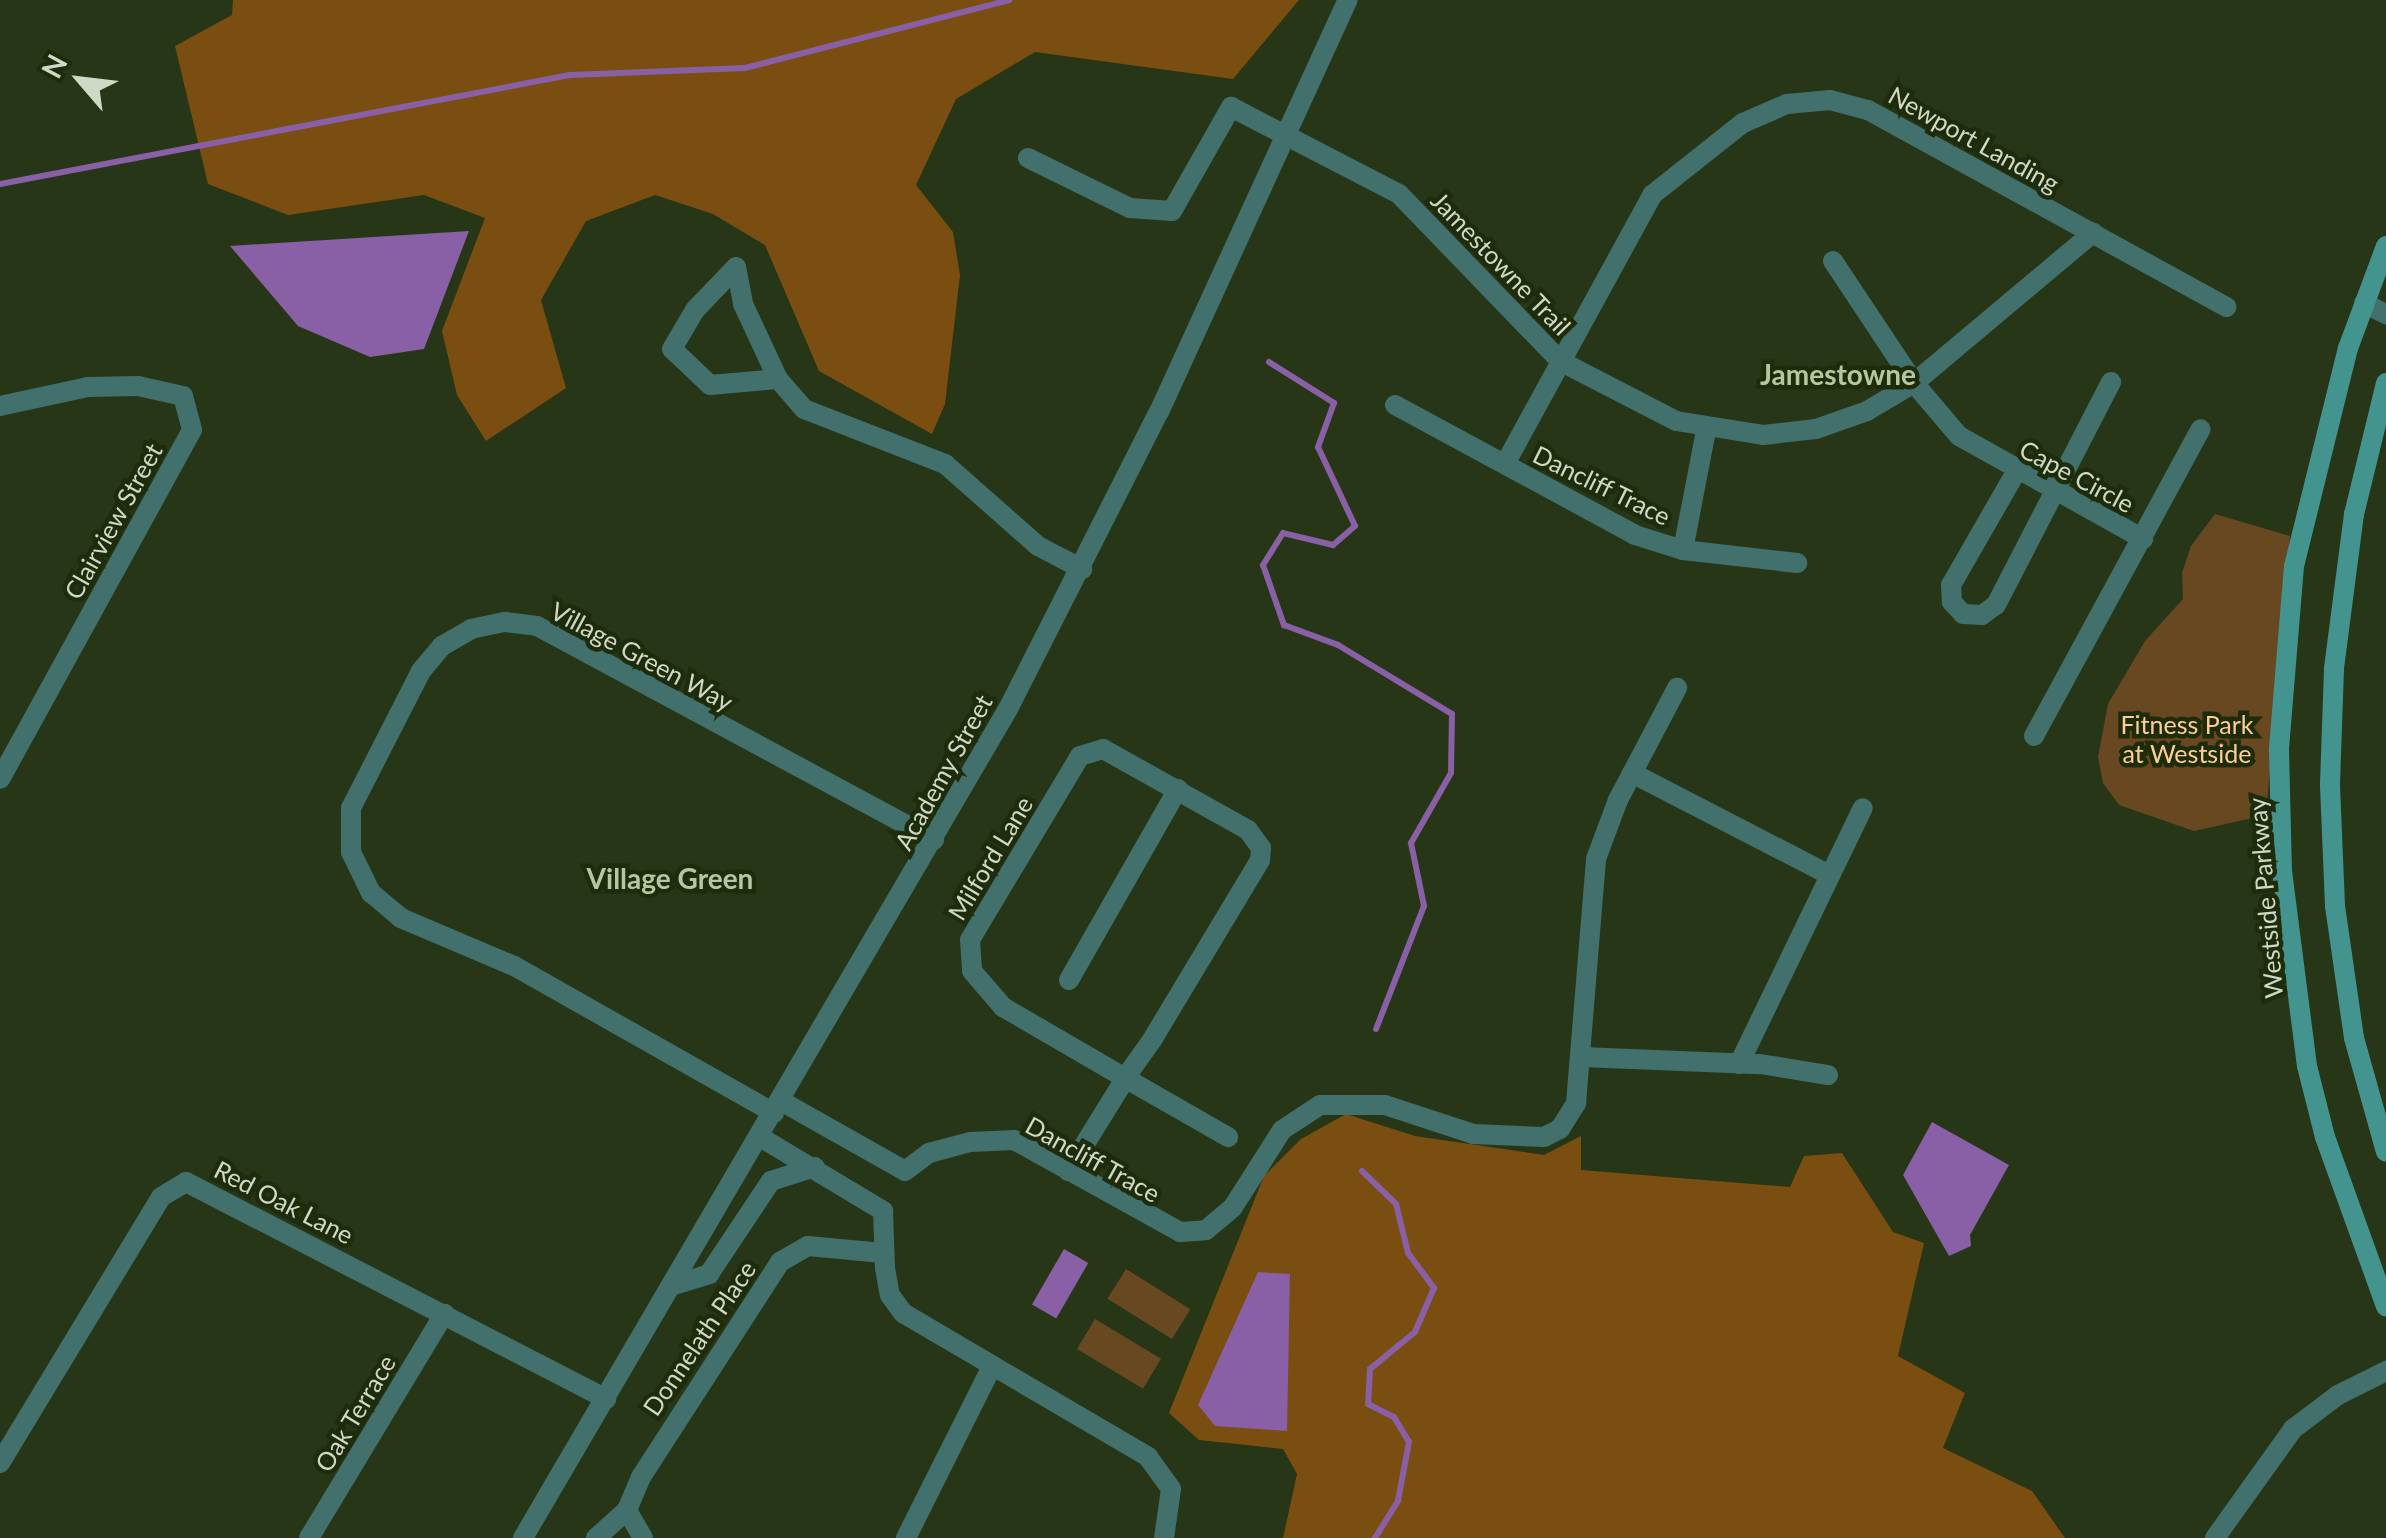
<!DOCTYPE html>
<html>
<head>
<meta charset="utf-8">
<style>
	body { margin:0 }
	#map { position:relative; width:2386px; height:1538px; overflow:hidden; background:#273616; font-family:Lato,sans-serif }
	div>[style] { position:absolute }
	.green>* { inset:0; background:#684820; transform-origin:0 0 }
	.forest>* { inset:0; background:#794e10 }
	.water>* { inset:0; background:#895fa6; transform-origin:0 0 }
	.stream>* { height:6px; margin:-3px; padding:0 3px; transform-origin:3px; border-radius:3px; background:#895fa6 }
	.minor>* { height:20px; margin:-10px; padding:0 10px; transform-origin:10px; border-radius:10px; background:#41706d }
	.tertiary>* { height:20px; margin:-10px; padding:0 10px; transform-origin:10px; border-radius:10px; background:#41706d }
	.secondary>* { height:20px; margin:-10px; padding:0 10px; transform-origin:10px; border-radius:10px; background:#43948f }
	span { translate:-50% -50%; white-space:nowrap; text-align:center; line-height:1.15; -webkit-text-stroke:9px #1e2c0c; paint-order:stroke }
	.street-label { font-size:25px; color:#cfd9c6 }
	.park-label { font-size:25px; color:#fece99 }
	.neighbourhood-label { font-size:28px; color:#b4c7a2; font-weight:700 }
	.north { position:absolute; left:30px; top:30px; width:100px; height:100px; -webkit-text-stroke:8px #1e2c0c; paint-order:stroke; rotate:298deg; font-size:28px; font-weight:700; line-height:40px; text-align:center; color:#cfd9c6 }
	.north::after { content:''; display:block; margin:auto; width:35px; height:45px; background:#cfd9c6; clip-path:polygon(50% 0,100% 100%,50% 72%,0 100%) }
</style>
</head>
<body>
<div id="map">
	<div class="green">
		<i style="clip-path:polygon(2215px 514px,2290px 536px,2266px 815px,2194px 831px,2119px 805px,2103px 783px,2098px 757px,2108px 704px,2145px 641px,2183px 599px,2182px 573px,2191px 546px)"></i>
		<i style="left:1126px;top:1269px;width:76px;height:35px;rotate:32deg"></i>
		<i style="left:1095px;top:1319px;width:77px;height:35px;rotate:31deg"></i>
	</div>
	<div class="forest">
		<i style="clip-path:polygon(233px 0,1299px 0,1233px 79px,1035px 52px,956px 99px,916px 185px,953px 232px,960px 275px,945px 404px,932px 434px,819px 371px,765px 245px,713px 214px,655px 195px,586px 221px,541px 300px,566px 388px,486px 441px,457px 395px,442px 331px,485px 218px,424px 195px,288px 215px,208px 184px,175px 46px,232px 15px)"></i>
		<i style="clip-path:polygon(1346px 1114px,1415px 1136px,1544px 1155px,1581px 1136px,1581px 1170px,1790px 1187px,1804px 1156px,1842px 1153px,1893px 1232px,1924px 1243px,1898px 1356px,1965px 1393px,1943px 1448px,2032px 1491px,2065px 1538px,1283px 1538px,1297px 1474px,1283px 1449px,1199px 1440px,1169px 1413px,1264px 1176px,1301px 1139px)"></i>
	</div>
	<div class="water">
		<i style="clip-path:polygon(469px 231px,424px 349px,370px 357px,298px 326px,230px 246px)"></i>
		<i style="clip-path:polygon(1932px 1122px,2009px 1165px,1970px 1235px,1971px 1246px,1949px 1256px,1903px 1175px)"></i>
		<i style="left:1064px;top:1249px;width:28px;height:64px;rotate:30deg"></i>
		<i style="clip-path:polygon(1258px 1272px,1290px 1274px,1287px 1431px,1215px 1426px,1198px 1405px)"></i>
	</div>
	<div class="stream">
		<i style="left:0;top:184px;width:580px;rotate:-10.83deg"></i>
		<i style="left:570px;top:75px;width:175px;rotate:-2.3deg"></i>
		<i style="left:745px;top:68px;width:273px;rotate:-14.4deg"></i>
		<i style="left:1269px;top:362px;width:77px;rotate:32.2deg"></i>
		<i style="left:1334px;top:403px;width:47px;rotate:110deg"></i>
		<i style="left:1318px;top:447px;width:87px;rotate:64.9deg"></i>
		<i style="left:1355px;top:526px;width:29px;rotate:139deg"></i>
		<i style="left:1333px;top:545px;width:51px;rotate:-166.5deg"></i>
		<i style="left:1283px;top:533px;width:38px;rotate:122deg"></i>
		<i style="left:1263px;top:565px;width:64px;rotate:70.7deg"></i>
		<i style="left:1284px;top:625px;width:58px;rotate:20.3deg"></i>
		<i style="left:1338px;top:645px;width:133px;rotate:31.2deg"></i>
		<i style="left:1452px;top:714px;width:59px;rotate:91deg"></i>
		<i style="left:1451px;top:773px;width:81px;rotate:119.7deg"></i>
		<i style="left:1411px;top:843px;width:64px;rotate:78.3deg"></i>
		<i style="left:1424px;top:906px;width:132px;rotate:111.3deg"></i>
		<i style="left:1362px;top:1171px;width:47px;rotate:44.1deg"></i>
		<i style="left:1396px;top:1204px;width:50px;rotate:76.2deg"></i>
		<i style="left:1408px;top:1253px;width:44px;rotate:53.4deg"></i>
		<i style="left:1434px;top:1288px;width:48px;rotate:113.4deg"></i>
		<i style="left:1415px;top:1332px;width:58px;rotate:140.6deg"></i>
		<i style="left:1370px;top:1369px;width:35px;rotate:93deg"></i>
		<i style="left:1368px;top:1404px;width:29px;rotate:27deg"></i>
		<i style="left:1394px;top:1417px;width:29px;rotate:59deg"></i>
		<i style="left:1409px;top:1442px;width:60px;rotate:100.6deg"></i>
		<i style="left:1398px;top:1501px;width:44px;rotate:121.9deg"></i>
	</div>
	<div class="minor">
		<i style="left:1028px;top:158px;width:114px;rotate:26.1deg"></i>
		<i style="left:1130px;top:208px;width:42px;rotate:4.1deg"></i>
		<i style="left:1172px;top:211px;width:120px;rotate:-60.4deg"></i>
		<i style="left:1231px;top:107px;width:189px;rotate:27.4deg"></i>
		<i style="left:1399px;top:194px;width:232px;rotate:46deg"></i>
		<i style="left:1560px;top:361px;width:131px;rotate:27.3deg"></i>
		<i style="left:1676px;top:421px;width:88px;rotate:9.1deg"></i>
		<i style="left:1763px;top:435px;width:53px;rotate:-6.5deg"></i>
		<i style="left:1816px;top:429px;width:54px;rotate:-19.4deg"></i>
		<i style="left:1867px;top:411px;width:55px;rotate:-30.8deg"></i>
		<i style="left:1914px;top:383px;width:234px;rotate:-40deg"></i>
		<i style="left:1833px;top:261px;width:146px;rotate:56.4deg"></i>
		<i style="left:1914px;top:383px;width:70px;rotate:49.7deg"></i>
		<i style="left:1959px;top:436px;width:211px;rotate:29.2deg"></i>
		<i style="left:2364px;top:303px;width:25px;rotate:27deg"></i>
		<i style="left:778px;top:379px;width:68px;rotate:175deg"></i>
		<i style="left:710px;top:385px;width:52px;rotate:-136.5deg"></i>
		<i style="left:672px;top:349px;width:45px;rotate:-59.5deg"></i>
		<i style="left:695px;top:310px;width:59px;rotate:-46.4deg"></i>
		<i style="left:736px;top:267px;width:38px;rotate:79deg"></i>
		<i style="left:743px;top:304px;width:83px;rotate:65deg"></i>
		<i style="left:778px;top:379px;width:40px;rotate:49deg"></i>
		<i style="left:804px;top:409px;width:151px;rotate:21.3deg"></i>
		<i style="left:945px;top:464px;width:124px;rotate:41.4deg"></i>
		<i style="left:1038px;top:546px;width:50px;rotate:27.6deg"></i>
		<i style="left:1395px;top:405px;width:273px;rotate:28.4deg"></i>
		<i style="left:1635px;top:535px;width:50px;rotate:17.4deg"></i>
		<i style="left:1683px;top:550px;width:115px;rotate:6.5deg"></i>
		<i style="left:0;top:406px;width:90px;rotate:-12.2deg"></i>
		<i style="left:88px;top:387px;width:50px;rotate:-1.1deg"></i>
		<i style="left:138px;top:386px;width:46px;rotate:12.5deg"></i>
		<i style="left:183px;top:396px;width:35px;rotate:75deg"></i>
		<i style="left:192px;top:430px;width:398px;rotate:118.8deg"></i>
		<i style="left:1505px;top:464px;width:307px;rotate:-61.3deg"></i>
		<i style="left:1652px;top:195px;width:116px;rotate:-38.4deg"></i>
		<i style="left:1743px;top:123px;width:48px;rotate:-23.4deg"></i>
		<i style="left:1787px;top:104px;width:43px;rotate:-5.3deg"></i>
		<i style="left:1830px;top:100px;width:39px;rotate:15deg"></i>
		<i style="left:1868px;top:110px;width:409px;rotate:28.8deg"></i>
		<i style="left:2016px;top:472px;width:130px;rotate:119.9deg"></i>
		<i style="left:1951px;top:585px;width:17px;rotate:87deg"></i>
		<i style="left:1952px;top:602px;width:16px;rotate:47deg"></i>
		<i style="left:1963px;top:614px;width:19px;rotate:3deg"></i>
		<i style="left:1982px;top:615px;width:17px;rotate:-36deg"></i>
		<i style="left:1996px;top:605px;width:251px;rotate:-62.7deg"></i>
		<i style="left:1683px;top:550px;width:122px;rotate:-79.1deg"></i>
		<i style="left:2034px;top:736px;width:349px;rotate:-61.5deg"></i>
		<i style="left:1632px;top:773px;width:223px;rotate:27.3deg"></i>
		<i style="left:1069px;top:980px;width:220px;rotate:-60.3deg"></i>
		<i style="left:1582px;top:1057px;width:178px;rotate:2.3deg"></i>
		<i style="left:1760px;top:1064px;width:69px;rotate:9.2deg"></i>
		<i style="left:1739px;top:1064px;width:284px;rotate:-64.2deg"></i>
		<i style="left:781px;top:1101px;width:142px;rotate:29.4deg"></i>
		<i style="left:905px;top:1171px;width:30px;rotate:-37deg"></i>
		<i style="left:929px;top:1153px;width:42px;rotate:-15deg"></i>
		<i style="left:970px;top:1142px;width:44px;rotate:-2.6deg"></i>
		<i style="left:1014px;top:1140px;width:190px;rotate:29deg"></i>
		<i style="left:1180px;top:1232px;width:26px;rotate:-4deg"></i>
		<i style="left:1206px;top:1230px;width:35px;rotate:-40deg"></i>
		<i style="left:1233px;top:1207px;width:91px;rotate:-57.5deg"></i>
		<i style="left:1282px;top:1130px;width:45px;rotate:-33.3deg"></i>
		<i style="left:1320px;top:1105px;width:65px"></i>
		<i style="left:1385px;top:1105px;width:93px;rotate:18.2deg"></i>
		<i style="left:1473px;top:1134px;width:71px;rotate:2.4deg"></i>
		<i style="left:1544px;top:1137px;width:18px;rotate:-27deg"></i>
		<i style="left:1560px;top:1129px;width:31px;rotate:-58deg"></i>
		<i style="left:1576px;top:1103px;width:245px;rotate:-85.3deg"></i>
		<i style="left:1596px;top:859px;width:63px;rotate:-69.6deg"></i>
		<i style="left:1618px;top:800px;width:127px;rotate:-62.2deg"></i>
		<i style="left:774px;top:1113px;width:299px;rotate:-150.5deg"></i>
		<i style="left:514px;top:966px;width:123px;rotate:-157deg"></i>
		<i style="left:401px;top:918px;width:39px;rotate:-140deg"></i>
		<i style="left:371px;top:893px;width:46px;rotate:-116deg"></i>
		<i style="left:351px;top:852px;width:44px;rotate:-90deg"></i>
		<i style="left:351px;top:808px;width:154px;rotate:-62.9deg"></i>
		<i style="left:421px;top:671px;width:33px;rotate:-50deg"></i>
		<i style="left:442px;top:646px;width:34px;rotate:-30deg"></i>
		<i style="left:471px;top:629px;width:35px;rotate:-12deg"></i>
		<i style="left:505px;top:622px;width:32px;rotate:7deg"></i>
		<i style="left:537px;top:626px;width:451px;rotate:28.3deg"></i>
		<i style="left:760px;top:1137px;width:144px;rotate:31deg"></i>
		<i style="left:883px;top:1211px;width:57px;rotate:88deg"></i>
		<i style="left:885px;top:1268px;width:27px;rotate:80deg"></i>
		<i style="left:890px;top:1295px;width:22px;rotate:54deg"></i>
		<i style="left:903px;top:1313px;width:284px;rotate:30.4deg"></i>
		<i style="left:1148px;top:1457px;width:39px;rotate:54deg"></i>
		<i style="left:1171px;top:1489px;width:49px;rotate:98.1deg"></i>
		<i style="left:1068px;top:1171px;width:99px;rotate:-58.2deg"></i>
		<i style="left:1120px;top:1087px;width:10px;rotate:-61deg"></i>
		<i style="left:1125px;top:1078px;width:47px;rotate:-54.6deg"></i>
		<i style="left:1152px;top:1040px;width:210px;rotate:-59deg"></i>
		<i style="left:1260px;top:860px;width:12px;rotate:-85deg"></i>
		<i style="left:1261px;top:848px;width:22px;rotate:-126deg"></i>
		<i style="left:1248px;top:830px;width:166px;rotate:-150.8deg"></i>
		<i style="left:1103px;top:749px;width:24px;rotate:163deg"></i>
		<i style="left:1080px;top:756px;width:214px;rotate:120.9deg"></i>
		<i style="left:970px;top:940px;width:31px;rotate:86deg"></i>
		<i style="left:972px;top:971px;width:48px;rotate:49.3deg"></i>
		<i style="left:1003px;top:1007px;width:141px;rotate:30.2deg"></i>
		<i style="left:1125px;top:1078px;width:119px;rotate:29.8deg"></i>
		<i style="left:0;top:1463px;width:311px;rotate:-58.8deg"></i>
		<i style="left:161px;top:1197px;width:29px;rotate:-31deg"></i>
		<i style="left:186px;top:1182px;width:473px;rotate:27.3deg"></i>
		<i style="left:309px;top:1538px;width:262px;rotate:-58.9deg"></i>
		<i style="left:596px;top:1538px;width:42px;rotate:-42.1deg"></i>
		<i style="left:643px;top:1538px;width:32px;rotate:-120deg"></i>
		<i style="left:627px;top:1510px;width:36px;rotate:-67deg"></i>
		<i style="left:641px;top:1477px;width:256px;rotate:-57.1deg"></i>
		<i style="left:780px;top:1262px;width:32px;rotate:-30deg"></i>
		<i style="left:808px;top:1246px;width:75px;rotate:5.3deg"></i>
		<i style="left:906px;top:1538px;width:190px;rotate:-63.4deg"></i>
		<i style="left:2215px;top:1538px;width:134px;rotate:-54.4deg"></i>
		<i style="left:2293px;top:1429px;width:56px;rotate:-37.1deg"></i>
		<i style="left:2338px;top:1395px;width:54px;rotate:-26.6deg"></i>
	</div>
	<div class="tertiary">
		<i style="left:674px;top:1285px;width:37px;rotate:-17deg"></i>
		<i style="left:709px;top:1274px;width:112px;rotate:-56.3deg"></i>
		<i style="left:771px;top:1181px;width:46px;rotate:-17.7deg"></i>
		<i style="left:523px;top:1538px;width:960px;rotate:-59.67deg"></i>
		<i style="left:1008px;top:709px;width:333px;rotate:-63.1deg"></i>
		<i style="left:1159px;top:412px;width:453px;rotate:-65.4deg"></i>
	</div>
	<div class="secondary">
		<i style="left:2386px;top:246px;width:109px;rotate:110.4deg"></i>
		<i style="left:2348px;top:348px;width:225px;rotate:103.9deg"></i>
		<i style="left:2294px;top:566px;width:185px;rotate:94.7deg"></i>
		<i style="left:2279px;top:750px;width:121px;rotate:88.6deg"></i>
		<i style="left:2282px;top:871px;width:197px;rotate:82.7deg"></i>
		<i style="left:2307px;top:1066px;width:73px;rotate:75.8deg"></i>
		<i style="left:2325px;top:1137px;width:180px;rotate:70.2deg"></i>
		<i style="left:2386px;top:383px;width:135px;rotate:103.7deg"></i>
		<i style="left:2354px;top:514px;width:156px;rotate:97.4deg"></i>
		<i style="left:2334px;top:669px;width:117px;rotate:92deg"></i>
		<i style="left:2330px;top:786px;width:120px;rotate:87.6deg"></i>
		<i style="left:2335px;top:906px;width:133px;rotate:81.8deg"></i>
		<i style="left:2354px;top:1038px;width:118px;rotate:74.3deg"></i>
	</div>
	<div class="street-label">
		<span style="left:1974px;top:139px;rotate:29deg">Newport Landing</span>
		<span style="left:1501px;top:263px;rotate:46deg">Jamestowne Trail</span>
		<span style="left:2077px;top:476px;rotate:28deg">Cape Circle</span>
		<span style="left:1602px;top:485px;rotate:26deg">Dancliff Trace</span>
		<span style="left:113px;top:521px;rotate:-61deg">Clairview Street</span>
		<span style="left:642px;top:656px;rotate:28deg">Village Green Way</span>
		<span style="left:943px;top:772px;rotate:-61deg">Academy Street</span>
		<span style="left:990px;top:858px;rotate:-59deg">Milford Lane</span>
		<span style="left:2265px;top:898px;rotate:-95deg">Westside Parkway</span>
		<span style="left:1093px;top:1159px;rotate:29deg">Dancliff Trace</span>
		<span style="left:284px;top:1202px;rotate:27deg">Red Oak Lane</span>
		<span style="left:699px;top:1338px;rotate:-56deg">Donnelath Place</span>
		<span style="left:355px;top:1413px;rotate:-59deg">Oak Terrace</span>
	</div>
	<div class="park-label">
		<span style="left:2187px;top:739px">Fitness Park<br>at Westside</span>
	</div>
	<div class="neighbourhood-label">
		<span style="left:1838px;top:374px">Jamestowne</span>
		<span style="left:670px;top:878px">Village Green</span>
	</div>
	<div class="north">N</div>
</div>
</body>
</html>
